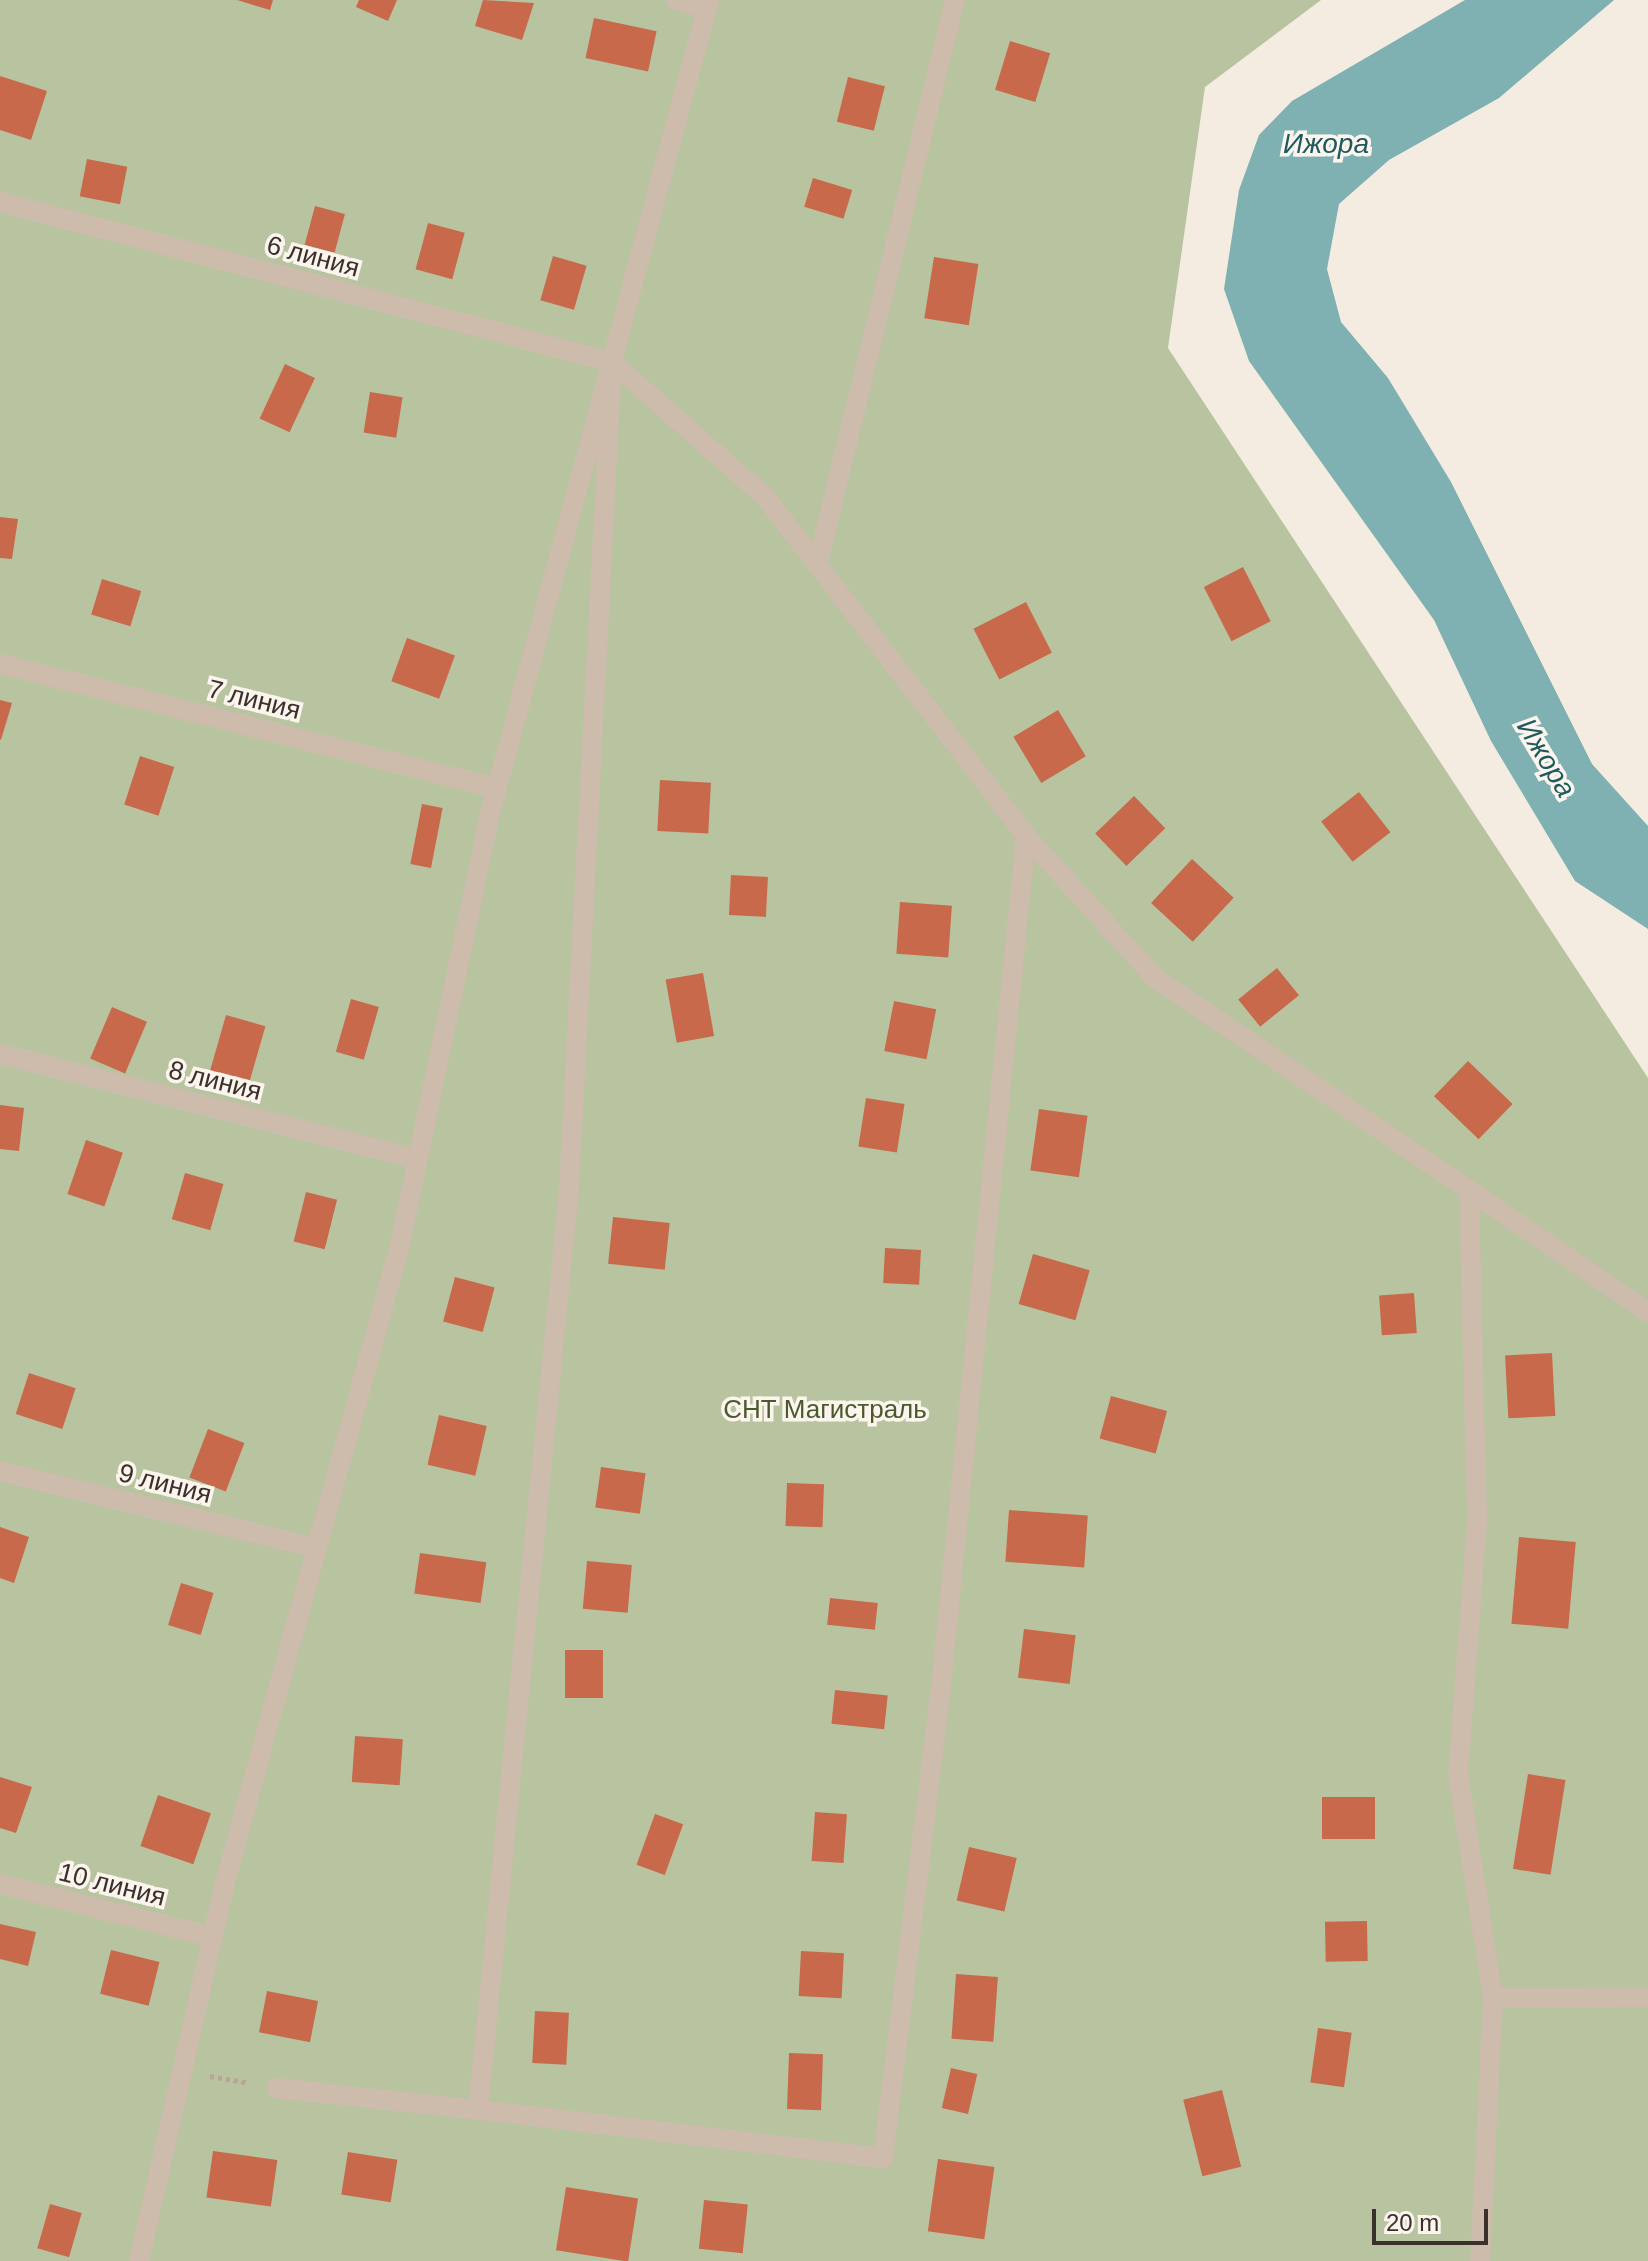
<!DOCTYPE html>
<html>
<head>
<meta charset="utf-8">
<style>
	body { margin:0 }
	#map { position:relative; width:1648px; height:2261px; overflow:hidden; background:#f4ebe1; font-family:Helvetica,sans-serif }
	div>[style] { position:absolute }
	.green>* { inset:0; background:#b8c4a0 }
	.water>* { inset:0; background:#7fb0b2 }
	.building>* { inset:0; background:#c8694b; transform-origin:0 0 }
	.path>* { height:5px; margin-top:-2.5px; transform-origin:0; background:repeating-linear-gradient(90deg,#b9a596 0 4px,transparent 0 8px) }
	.service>* { height:20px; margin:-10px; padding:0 10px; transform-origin:10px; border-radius:10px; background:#cdbbac }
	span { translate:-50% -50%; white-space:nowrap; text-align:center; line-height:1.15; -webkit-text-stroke:7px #fbf5ee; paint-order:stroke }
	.street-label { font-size:26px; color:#3b302b }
	.park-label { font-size:26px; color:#4a5a2e }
	.water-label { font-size:28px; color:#1f5a5e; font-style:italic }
	.scale { position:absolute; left:1372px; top:2209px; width:116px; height:36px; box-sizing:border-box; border:4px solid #3b302b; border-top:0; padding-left:10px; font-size:24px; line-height:28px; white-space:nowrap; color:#3b302b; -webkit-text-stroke:6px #fbf5ee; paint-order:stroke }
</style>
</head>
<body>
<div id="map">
	<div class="green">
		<i style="clip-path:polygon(0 0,1321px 0,1205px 87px,1168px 348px,1648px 1078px,1648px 2261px,0 2261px)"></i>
	</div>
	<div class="water">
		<i style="clip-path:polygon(1465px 0,1614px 0,1499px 98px,1389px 160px,1339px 204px,1327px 269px,1341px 322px,1388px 378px,1451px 482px,1592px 764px,1648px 826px,1648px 929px,1575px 881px,1491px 741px,1434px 620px,1249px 361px,1224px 289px,1239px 190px,1259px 135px,1292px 101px)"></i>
	</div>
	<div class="building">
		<i style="clip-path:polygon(237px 0,273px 0,270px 10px)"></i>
		<i style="clip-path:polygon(359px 0,397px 0,388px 21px,356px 7px)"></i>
		<i style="clip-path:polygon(483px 0,534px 3px,522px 40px,475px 26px)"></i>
		<i style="left:594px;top:18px;width:64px;height:41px;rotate:12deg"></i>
		<i style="left:1010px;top:41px;width:42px;height:51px;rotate:17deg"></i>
		<i style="clip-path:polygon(0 76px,47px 91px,31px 140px,0 130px)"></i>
		<i style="left:848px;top:77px;width:38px;height:46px;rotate:14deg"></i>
		<i style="left:87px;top:159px;width:41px;height:38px;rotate:11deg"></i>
		<i style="left:813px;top:178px;width:41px;height:30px;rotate:17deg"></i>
		<i style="left:315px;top:206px;width:31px;height:40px;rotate:15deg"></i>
		<i style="left:428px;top:223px;width:38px;height:48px;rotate:15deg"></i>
		<i style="left:553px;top:256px;width:35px;height:46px;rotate:16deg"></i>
		<i style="left:934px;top:257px;width:45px;height:62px;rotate:9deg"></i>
		<i style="left:285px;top:364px;width:33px;height:60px;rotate:25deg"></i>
		<i style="left:370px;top:392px;width:33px;height:41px;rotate:9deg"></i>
		<i style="clip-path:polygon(0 517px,18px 519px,12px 559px,0 558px)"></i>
		<i style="left:1243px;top:567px;width:61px;height:44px;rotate:63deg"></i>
		<i style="left:102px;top:579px;width:41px;height:37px;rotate:17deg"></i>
		<i style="left:1026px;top:602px;width:57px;height:59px;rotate:63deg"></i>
		<i style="left:407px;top:638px;width:51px;height:46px;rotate:20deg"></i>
		<i style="clip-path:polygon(0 700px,12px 703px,1px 740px,0 739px)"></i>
		<i style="left:1058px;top:710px;width:54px;height:52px;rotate:59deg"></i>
		<i style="left:140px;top:756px;width:36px;height:51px;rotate:18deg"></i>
		<i style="left:660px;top:780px;width:51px;height:51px;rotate:3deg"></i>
		<i style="left:1359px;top:792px;width:51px;height:48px;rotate:52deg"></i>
		<i style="left:1134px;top:796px;width:45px;height:54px;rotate:46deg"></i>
		<i style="left:422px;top:804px;width:21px;height:61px;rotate:11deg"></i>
		<i style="left:1192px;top:859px;width:57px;height:60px;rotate:43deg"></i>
		<i style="left:731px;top:875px;width:37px;height:40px;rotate:3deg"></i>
		<i style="left:900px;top:902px;width:52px;height:52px;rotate:4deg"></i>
		<i style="left:1277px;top:968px;width:35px;height:50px;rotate:51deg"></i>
		<i style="left:703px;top:973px;width:64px;height:38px;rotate:80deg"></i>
		<i style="left:351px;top:999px;width:29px;height:55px;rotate:16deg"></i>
		<i style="left:894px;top:1001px;width:43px;height:51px;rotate:11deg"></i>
		<i style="left:112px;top:1007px;width:38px;height:56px;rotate:23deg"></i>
		<i style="left:226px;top:1015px;width:41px;height:59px;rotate:16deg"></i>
		<i style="left:1468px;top:1061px;width:62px;height:49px;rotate:44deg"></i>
		<i style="left:866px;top:1098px;width:39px;height:49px;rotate:9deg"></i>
		<i style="clip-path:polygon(0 1105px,24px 1108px,19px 1151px,0 1149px)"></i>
		<i style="left:1039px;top:1109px;width:49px;height:62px;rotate:8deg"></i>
		<i style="left:86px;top:1140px;width:39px;height:57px;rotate:19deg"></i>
		<i style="left:185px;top:1173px;width:40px;height:48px;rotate:16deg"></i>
		<i style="left:306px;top:1192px;width:32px;height:51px;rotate:14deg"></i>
		<i style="left:613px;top:1217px;width:57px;height:47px;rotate:6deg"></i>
		<i style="left:885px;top:1248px;width:36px;height:35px;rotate:3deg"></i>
		<i style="left:1033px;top:1254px;width:59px;height:52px;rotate:16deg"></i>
		<i style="left:455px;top:1277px;width:41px;height:46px;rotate:15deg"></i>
		<i style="left:1414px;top:1293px;width:40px;height:35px;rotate:86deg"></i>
		<i style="left:1552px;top:1353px;width:63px;height:47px;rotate:87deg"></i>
		<i style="left:29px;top:1373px;width:49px;height:43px;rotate:18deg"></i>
		<i style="left:1111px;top:1396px;width:58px;height:44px;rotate:15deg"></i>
		<i style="left:439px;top:1415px;width:49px;height:51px;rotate:13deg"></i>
		<i style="left:208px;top:1429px;width:39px;height:52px;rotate:21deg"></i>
		<i style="left:601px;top:1467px;width:45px;height:41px;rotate:8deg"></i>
		<i style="left:787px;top:1483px;width:37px;height:43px;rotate:2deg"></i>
		<i style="left:1009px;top:1510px;width:79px;height:52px;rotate:4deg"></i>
		<i style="clip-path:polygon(0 1527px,29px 1537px,14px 1583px,0 1578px)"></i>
		<i style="left:1519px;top:1537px;width:57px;height:87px;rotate:5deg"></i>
		<i style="left:420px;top:1553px;width:67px;height:41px;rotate:8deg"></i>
		<i style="left:587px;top:1561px;width:45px;height:48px;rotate:5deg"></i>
		<i style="left:181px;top:1583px;width:34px;height:44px;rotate:17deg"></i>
		<i style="left:830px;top:1598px;width:48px;height:27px;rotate:6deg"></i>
		<i style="left:1024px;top:1629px;width:52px;height:49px;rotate:7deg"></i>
		<i style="left:565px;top:1650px;width:38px;height:48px"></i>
		<i style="left:835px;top:1690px;width:53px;height:34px;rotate:6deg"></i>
		<i style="left:355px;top:1736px;width:48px;height:46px;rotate:4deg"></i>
		<i style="left:1528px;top:1774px;width:38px;height:96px;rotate:9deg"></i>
		<i style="clip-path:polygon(0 1777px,32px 1787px,16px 1833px,0 1828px)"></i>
		<i style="left:158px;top:1795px;width:56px;height:54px;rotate:19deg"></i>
		<i style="left:1322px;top:1797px;width:53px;height:42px"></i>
		<i style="left:815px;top:1812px;width:32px;height:49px;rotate:4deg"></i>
		<i style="left:655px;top:1814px;width:30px;height:54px;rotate:20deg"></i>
		<i style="left:969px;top:1847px;width:49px;height:55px;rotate:13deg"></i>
		<i style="left:1367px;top:1921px;width:40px;height:42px;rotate:89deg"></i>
		<i style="clip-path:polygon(0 1924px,36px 1932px,28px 1966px,0 1959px)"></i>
		<i style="left:111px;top:1950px;width:50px;height:45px;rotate:14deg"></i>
		<i style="left:801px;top:1951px;width:43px;height:45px;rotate:3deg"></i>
		<i style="left:956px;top:1974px;width:42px;height:65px;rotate:4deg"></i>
		<i style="left:267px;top:1991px;width:52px;height:42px;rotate:11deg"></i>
		<i style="left:535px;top:2011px;width:34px;height:52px;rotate:3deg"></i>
		<i style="left:1318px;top:2028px;width:34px;height:55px;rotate:8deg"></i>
		<i style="left:789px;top:2053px;width:34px;height:56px;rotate:2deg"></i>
		<i style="left:951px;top:2068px;width:27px;height:41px;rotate:13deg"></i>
		<i style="left:1222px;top:2090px;width:79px;height:40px;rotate:76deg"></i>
		<i style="left:213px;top:2151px;width:65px;height:47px;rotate:8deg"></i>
		<i style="left:348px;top:2152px;width:50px;height:43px;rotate:9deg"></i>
		<i style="left:938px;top:2159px;width:57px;height:73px;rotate:8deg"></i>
		<i style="left:566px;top:2187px;width:73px;height:64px;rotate:9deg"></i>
		<i style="left:704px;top:2200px;width:44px;height:49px;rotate:6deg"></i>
		<i style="left:50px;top:2204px;width:33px;height:46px;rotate:16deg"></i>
	</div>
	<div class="path">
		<i style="left:210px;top:2076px;width:39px;rotate:10deg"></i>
	</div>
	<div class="service">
		<i style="left:676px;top:0;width:32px;rotate:16deg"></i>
		<i style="left:0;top:202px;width:633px;rotate:14.65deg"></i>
		<i style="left:612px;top:362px;width:205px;rotate:41.4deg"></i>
		<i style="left:766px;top:498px;width:426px;rotate:52.4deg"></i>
		<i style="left:1026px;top:836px;width:854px;rotate:95.71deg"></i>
		<i style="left:941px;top:1686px;width:476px;rotate:97deg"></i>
		<i style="left:883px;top:2158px;width:408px;rotate:-173.2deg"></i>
		<i style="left:478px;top:2110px;width:926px;rotate:-84.36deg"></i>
		<i style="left:569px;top:1188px;width:827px;rotate:-87.02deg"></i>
		<i style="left:817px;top:566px;width:583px;rotate:-76.3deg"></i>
		<i style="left:0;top:664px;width:511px;rotate:14.04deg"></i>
		<i style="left:1026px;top:836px;width:192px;rotate:47.7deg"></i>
		<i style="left:1155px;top:978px;width:379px;rotate:34deg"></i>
		<i style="left:1469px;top:1190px;width:332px;rotate:88.6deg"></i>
		<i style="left:1477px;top:1522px;width:253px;rotate:94.3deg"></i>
		<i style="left:1458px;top:1774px;width:227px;rotate:81.1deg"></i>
		<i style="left:1493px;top:1998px;width:263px;rotate:92.8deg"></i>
		<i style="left:0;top:1054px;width:431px;rotate:14.1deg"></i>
		<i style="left:1469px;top:1190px;width:217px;rotate:34.3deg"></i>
		<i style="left:0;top:1471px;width:326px;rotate:13.7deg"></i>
		<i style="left:0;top:1884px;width:219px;rotate:14deg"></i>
		<i style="left:1493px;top:1998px;width:155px;rotate:-0.4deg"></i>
		<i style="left:276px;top:2088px;width:203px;rotate:6.2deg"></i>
		<i style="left:139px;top:2261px;width:384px;rotate:-77.2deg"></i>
		<i style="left:224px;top:1887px;width:667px;rotate:-74.69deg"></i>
		<i style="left:400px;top:1244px;width:432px;rotate:-78.2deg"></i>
		<i style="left:488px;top:821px;width:850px;rotate:-74.93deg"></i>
	</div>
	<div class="street-label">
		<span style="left:313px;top:257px;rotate:15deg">6 линия</span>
		<span style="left:254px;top:700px;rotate:14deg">7 линия</span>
		<span style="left:215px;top:1081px;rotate:14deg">8 линия</span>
		<span style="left:165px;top:1484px;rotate:14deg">9 линия</span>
		<span style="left:112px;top:1885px;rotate:14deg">10 линия</span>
	</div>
	<div class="park-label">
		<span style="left:825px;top:1410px">СНТ Магистраль</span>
	</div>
	<div class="water-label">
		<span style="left:1326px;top:144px">Ижора</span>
		<span style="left:1546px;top:758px;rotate:59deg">Ижора</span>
	</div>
	<div class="scale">20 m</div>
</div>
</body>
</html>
